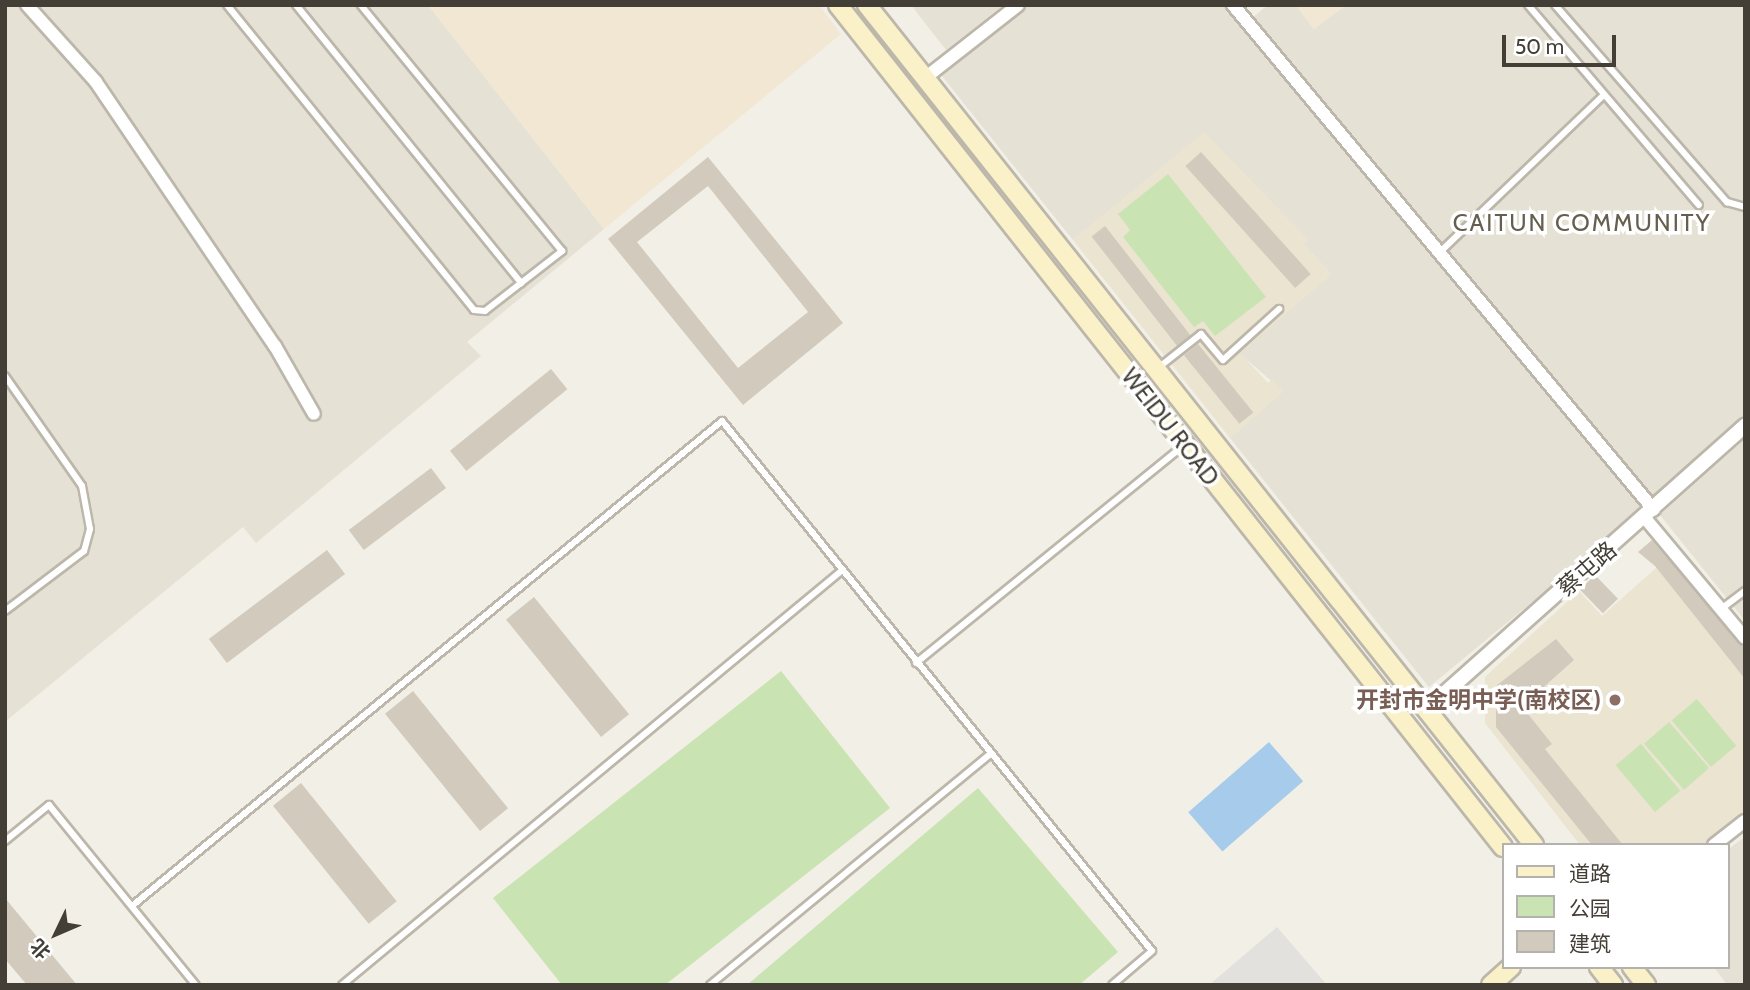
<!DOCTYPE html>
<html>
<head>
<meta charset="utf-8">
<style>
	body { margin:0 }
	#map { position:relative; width:1750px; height:990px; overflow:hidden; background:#f2efe6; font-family:Cabin,"Noto Sans SC",sans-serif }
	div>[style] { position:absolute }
	.residential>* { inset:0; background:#e5e1d5 }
	.commercial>* { inset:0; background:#f2e7d3 }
	.education>* { inset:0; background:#eae4d1 }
	.green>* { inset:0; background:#cae3b2; transform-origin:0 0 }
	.parking>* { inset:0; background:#e3e1de }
	.water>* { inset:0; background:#a7cbea; transform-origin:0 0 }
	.building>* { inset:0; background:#d2cbbd; transform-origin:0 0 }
	.roads { filter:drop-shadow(2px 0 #bcb7aa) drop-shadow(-2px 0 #bcb7aa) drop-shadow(0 2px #bcb7aa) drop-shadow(0 -2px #bcb7aa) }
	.service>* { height:6px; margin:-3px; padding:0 3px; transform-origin:3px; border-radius:3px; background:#fff }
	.minor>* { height:12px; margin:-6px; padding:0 6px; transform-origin:6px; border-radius:6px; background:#fff }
	.tertiary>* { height:14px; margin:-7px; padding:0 7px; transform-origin:7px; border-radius:7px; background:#fff }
	.secondary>* { height:18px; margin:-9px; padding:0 9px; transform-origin:9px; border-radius:9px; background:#faf1c8 }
	.dots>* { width:19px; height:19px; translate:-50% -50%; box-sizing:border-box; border:4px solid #fff; border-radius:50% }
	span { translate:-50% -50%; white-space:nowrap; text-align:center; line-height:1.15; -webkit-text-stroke:7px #fff; paint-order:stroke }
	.street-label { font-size:23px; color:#443f36 }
	.education-label { font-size:23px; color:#785e54; font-weight:700 }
	.right { translate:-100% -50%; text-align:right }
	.neighbourhood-label { font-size:24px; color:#665e4e; letter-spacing:2px }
	.frame { position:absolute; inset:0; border:7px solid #443f36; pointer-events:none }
	.legend { position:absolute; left:1502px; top:843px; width:228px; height:126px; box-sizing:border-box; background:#fff; border:2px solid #b4b2af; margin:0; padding:9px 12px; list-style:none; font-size:21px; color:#443f36 }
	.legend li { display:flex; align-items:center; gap:14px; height:35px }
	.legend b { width:35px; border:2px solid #b4b2af }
	.north { position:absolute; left:21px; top:899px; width:70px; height:70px; -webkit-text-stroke:5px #fff; paint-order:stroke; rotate:226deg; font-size:19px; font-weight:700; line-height:28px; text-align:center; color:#443f36 }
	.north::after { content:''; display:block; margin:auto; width:24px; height:32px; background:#443f36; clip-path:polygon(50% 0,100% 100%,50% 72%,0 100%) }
	.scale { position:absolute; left:1502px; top:35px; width:114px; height:32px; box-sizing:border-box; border:4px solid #443f36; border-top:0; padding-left:9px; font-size:21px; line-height:24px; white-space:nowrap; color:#443f36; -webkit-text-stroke:5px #fff; paint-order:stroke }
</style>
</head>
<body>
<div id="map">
	<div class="residential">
		<i style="clip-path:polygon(5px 5px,428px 5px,604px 229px,467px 342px,481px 356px,256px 543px,243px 527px,6px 721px)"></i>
		<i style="clip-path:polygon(911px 5px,1003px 5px,946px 50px)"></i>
		<i style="clip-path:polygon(1028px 5px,1226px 5px,1646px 508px,1429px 687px,1230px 438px,1283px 391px,1239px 353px,1331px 274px,1303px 244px,1307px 240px,1204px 133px,1073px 240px,942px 76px)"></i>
		<i style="clip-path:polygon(1268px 5px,1296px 5px,1314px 29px,1346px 5px,1745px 5px,1745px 416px,1651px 502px,1252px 18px)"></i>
		<i style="clip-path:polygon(1745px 439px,1745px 621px,1660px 515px)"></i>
		<i style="clip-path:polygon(1745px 837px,1745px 985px,1727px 985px,1714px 967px,1727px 967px,1727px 850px)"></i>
	</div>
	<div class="commercial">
		<i style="clip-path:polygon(428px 5px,819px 5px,841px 34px,604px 229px)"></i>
		<i style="clip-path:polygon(1296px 5px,1346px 5px,1314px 29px)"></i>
	</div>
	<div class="education">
		<i style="clip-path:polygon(1204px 132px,1308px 239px,1303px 244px,1331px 274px,1240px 353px,1268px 383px,1272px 379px,1283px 391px,1230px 438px,1073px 240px)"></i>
		<i style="clip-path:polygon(1672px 554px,1745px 645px,1745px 817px,1707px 845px,1580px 845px,1485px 723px,1485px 677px,1579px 591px,1602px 616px)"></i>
	</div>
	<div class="green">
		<i style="clip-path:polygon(1168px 174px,1266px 297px,1215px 336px,1203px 321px,1194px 327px,1123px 237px,1130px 230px,1118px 214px)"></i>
		<i style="clip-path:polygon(781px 671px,890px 808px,665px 985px,562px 985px,493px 898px)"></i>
		<i style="left:1697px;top:699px;width:61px;height:33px;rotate:50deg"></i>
		<i style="left:1669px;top:722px;width:61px;height:33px;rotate:49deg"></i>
		<i style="left:1641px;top:744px;width:61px;height:33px;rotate:50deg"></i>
		<i style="clip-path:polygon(978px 788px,1118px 952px,1079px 985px,747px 985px)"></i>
	</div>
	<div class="parking">
		<i style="clip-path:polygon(1277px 927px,1327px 985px,1209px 985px)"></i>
	</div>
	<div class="water">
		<i style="left:1269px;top:742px;width:52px;height:107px;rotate:49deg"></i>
	</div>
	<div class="building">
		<i style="left:1201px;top:152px;width:164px;height:21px;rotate:48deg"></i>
		<i style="clip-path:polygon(evenodd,708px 157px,843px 323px,743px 405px,608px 239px,708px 157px,708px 186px,808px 312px,738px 368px,637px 242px,708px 186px)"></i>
		<i style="left:1105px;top:226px;width:139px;height:17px;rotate:52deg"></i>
		<i style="left:1198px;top:344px;width:88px;height:18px;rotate:51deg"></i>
		<i style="left:551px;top:369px;width:26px;height:130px;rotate:51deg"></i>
		<i style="left:431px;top:468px;width:25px;height:103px;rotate:53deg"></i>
		<i style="clip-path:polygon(1652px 540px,1745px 649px,1745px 679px,1655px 566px,1638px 552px)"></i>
		<i style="left:327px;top:550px;width:30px;height:148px;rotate:53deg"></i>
		<i style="left:1595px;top:575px;width:33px;height:21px;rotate:46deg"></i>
		<i style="left:534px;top:597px;width:151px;height:36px;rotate:51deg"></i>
		<i style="clip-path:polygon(1556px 639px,1574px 660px,1528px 701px,1528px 714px,1552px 744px,1545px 749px,1623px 845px,1592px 845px,1496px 727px,1496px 686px)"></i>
		<i style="left:413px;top:691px;width:151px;height:36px;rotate:51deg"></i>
		<i style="left:301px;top:783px;width:152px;height:36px;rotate:51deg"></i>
		<i style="clip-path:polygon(5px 898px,77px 985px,27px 985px,5px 959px)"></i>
	</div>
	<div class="roads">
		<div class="service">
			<i style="left:227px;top:5px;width:392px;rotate:51deg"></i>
			<i style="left:474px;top:310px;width:11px;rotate:5deg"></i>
			<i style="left:485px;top:311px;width:98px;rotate:-37.9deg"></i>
			<i style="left:562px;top:251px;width:318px;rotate:-129.3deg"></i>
			<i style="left:296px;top:5px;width:358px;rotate:51deg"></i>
			<i style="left:1528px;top:5px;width:263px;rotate:49.5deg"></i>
			<i style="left:1555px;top:5px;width:262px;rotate:48.9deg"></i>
			<i style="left:1727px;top:202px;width:19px;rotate:16deg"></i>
			<i style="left:1440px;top:252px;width:227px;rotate:-43.8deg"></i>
			<i style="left:1158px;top:368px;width:55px;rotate:-38.3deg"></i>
			<i style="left:1201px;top:334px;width:34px;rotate:50deg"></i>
			<i style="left:1223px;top:360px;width:76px;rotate:-42.3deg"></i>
			<i style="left:5px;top:376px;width:134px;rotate:55deg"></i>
			<i style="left:82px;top:486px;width:44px;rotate:79.5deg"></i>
			<i style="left:90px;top:529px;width:23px;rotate:105deg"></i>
			<i style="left:84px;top:551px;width:99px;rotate:142.8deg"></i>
			<i style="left:1721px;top:609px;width:30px;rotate:-37deg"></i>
			<i style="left:916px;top:663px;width:344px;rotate:-39.1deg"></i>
			<i style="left:5px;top:841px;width:57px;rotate:-39.3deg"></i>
			<i style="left:49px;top:805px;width:232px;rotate:50.8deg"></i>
			<i style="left:132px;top:906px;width:764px;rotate:-39.42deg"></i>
			<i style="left:722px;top:421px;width:682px;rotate:50.95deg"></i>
			<i style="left:1152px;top:951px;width:52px;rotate:139.6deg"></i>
			<i style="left:342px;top:985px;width:647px;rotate:-39.67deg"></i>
			<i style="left:710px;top:985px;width:363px;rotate:-39.5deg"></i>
		</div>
		<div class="minor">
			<i style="left:27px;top:5px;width:103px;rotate:48.1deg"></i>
			<i style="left:96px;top:82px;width:319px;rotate:55.9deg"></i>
			<i style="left:275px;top:346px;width:78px;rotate:60.2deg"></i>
			<i style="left:1233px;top:5px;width:657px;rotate:50.18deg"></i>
			<i style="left:925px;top:78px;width:118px;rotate:-38.1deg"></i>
			<i style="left:1645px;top:518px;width:156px;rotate:50.2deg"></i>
			<i style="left:1714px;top:845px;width:39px;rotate:-38deg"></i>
		</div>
		<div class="tertiary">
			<i style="left:1427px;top:709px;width:426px;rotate:-41.7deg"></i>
		</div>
		<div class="secondary">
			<i style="left:838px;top:5px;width:1073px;rotate:51.7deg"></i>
			<i style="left:867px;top:5px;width:1073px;rotate:51.55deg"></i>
			<i style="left:1599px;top:967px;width:23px;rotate:52deg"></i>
			<i style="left:1632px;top:967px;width:23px;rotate:52deg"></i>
			<i style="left:1491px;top:985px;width:27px;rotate:-42deg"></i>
		</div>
	</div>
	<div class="dots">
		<i style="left:1615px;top:700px;background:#8d6e63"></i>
	</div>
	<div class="street-label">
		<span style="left:1170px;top:427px;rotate:52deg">WEIDU ROAD</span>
		<span style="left:1587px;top:569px;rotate:-41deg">蔡屯路</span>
	</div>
	<div class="education-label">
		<span class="right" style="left:1601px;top:700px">开封市金明中学(南校区)</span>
	</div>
	<div class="neighbourhood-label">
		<span style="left:1582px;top:223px">CAITUN COMMUNITY</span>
	</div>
	<div class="frame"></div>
	<ul class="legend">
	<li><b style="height:9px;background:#faf1c8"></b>道路</li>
	<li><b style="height:19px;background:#cae3b2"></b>公园</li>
	<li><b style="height:19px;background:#d2cbbd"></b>建筑</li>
	</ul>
	<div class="north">北</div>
	<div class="scale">50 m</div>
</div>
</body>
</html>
